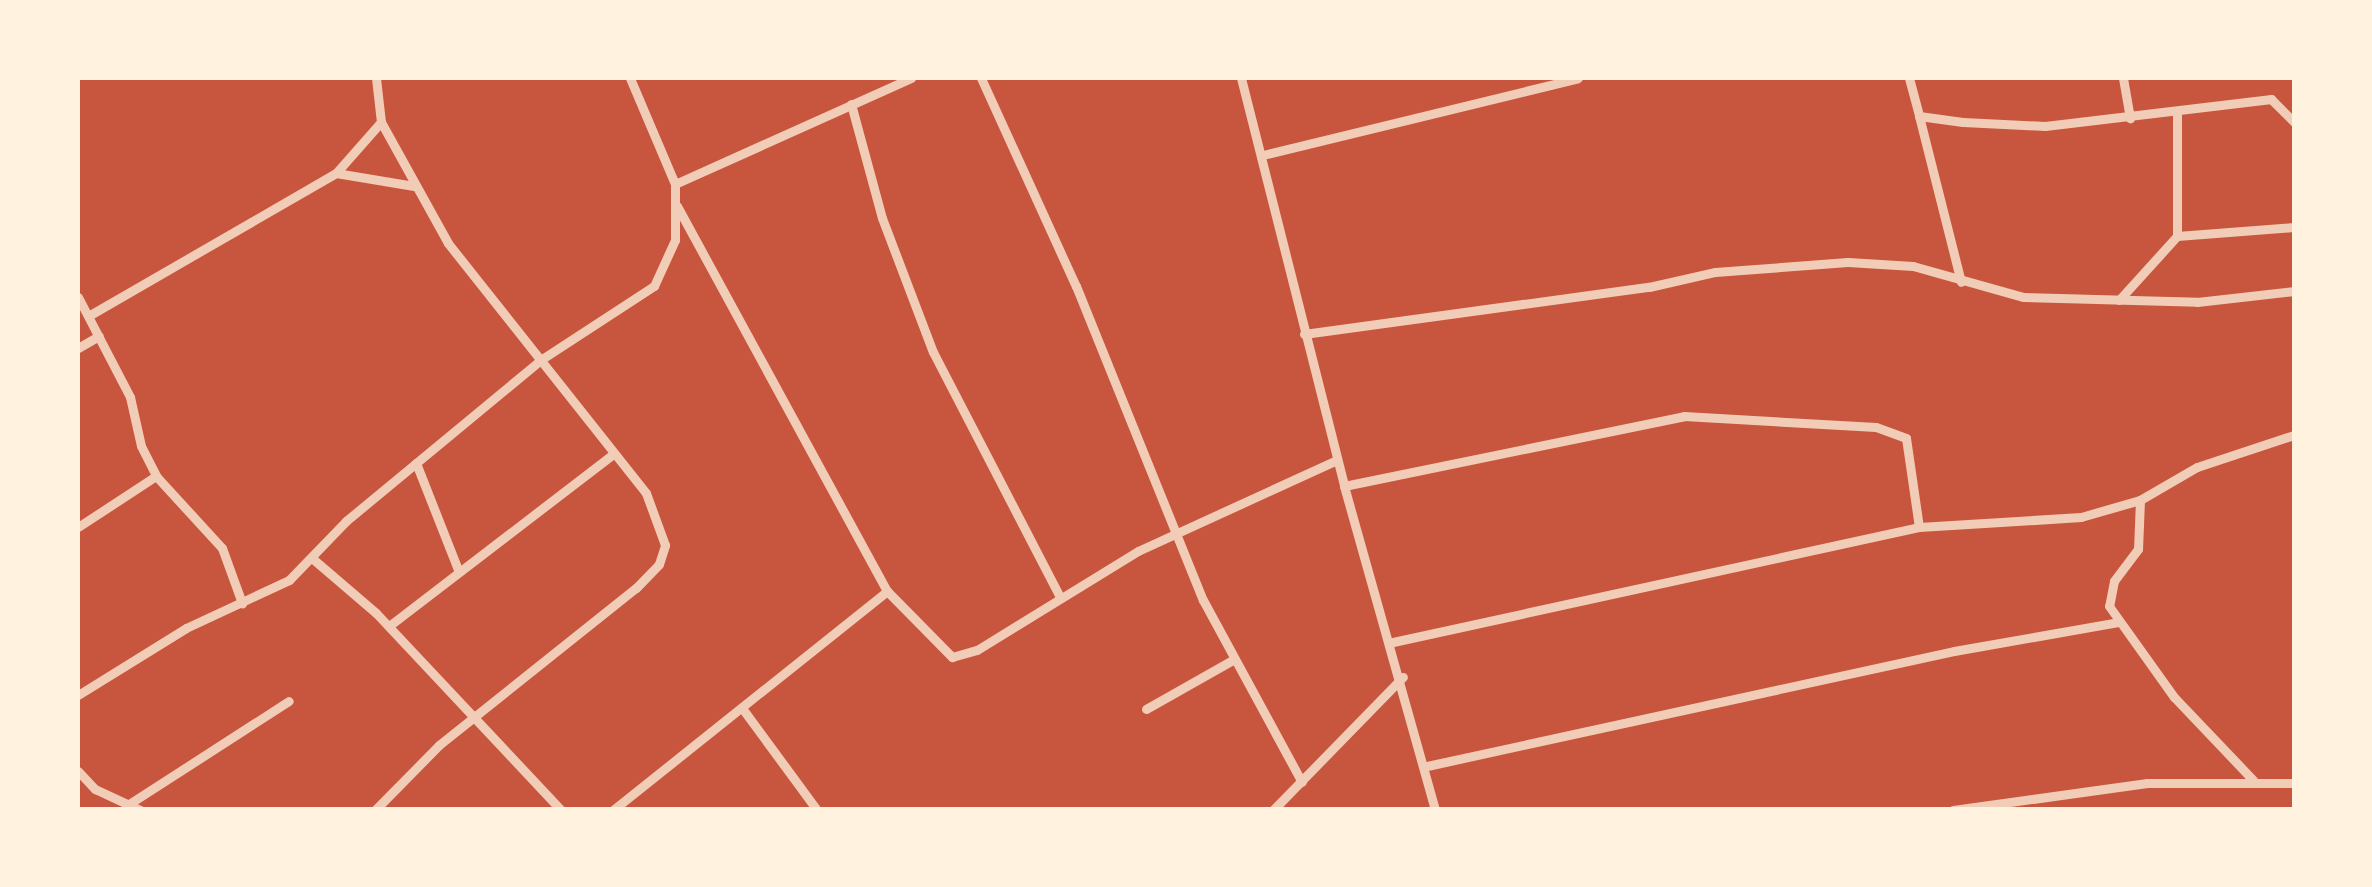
<!DOCTYPE html>
<html>
<head>
<meta charset="utf-8">
<style>
	body { margin:0 }
	#map { position:relative; width:2372px; height:887px; overflow:hidden; background:#c8553d; font-family:"Exo 2",sans-serif }
	div>[style] { position:absolute }
	.minor>* { height:9px; margin:-4.5px; padding:0 4.5px; transform-origin:4.5px; border-radius:4.5px; background:#f1ccb7 }
	span { translate:-50% -50%; white-space:nowrap; text-align:center; line-height:1.15; -webkit-text-stroke:10px #fff3e0; paint-order:stroke }
	.frame { position:absolute; inset:0; border:80px solid #fff3e0; pointer-events:none }
</style>
</head>
<body>
<div id="map">
	<div class="minor">
		<i style="left:981px;top:78px;width:229px;rotate:65.5deg"></i>
		<i style="left:1076px;top:286px;width:339px;rotate:68deg"></i>
		<i style="left:1203px;top:600px;width:207px;rotate:61.5deg"></i>
		<i style="left:1241px;top:78px;width:421px;rotate:75.8deg"></i>
		<i style="left:1344px;top:486px;width:337px;rotate:74.3deg"></i>
		<i style="left:1909px;top:78px;width:39px;rotate:75deg"></i>
		<i style="left:1919px;top:116px;width:44px;rotate:7.8deg"></i>
		<i style="left:1963px;top:122px;width:82px;rotate:2.8deg"></i>
		<i style="left:2045px;top:126px;width:228px;rotate:-6.8deg"></i>
		<i style="left:2271px;top:99px;width:33px;rotate:45deg"></i>
		<i style="left:2123px;top:78px;width:41px;rotate:80.1deg"></i>
		<i style="left:851px;top:104px;width:118px;rotate:74.8deg"></i>
		<i style="left:882px;top:218px;width:143px;rotate:69.2deg"></i>
		<i style="left:933px;top:352px;width:274px;rotate:62.6deg"></i>
		<i style="left:1919px;top:116px;width:171px;rotate:75.8deg"></i>
		<i style="left:1263px;top:155px;width:324px;rotate:-13.7deg"></i>
		<i style="left:336px;top:173px;width:79px;rotate:9.5deg"></i>
		<i style="left:675px;top:184px;width:259px;rotate:-24.2deg"></i>
		<i style="left:677px;top:206px;width:439px;rotate:61.4deg"></i>
		<i style="left:887px;top:591px;width:93px;rotate:45.4deg"></i>
		<i style="left:952px;top:657px;width:26px;rotate:-16deg"></i>
		<i style="left:977px;top:650px;width:189px;rotate:-31.6deg"></i>
		<i style="left:1138px;top:551px;width:219px;rotate:-24.6deg"></i>
		<i style="left:2177px;top:236px;width:117px;rotate:-4.4deg"></i>
		<i style="left:78px;top:297px;width:113px;rotate:62.5deg"></i>
		<i style="left:130px;top:397px;width:50px;rotate:77.3deg"></i>
		<i style="left:141px;top:446px;width:34px;rotate:63deg"></i>
		<i style="left:156px;top:476px;width:98px;rotate:47.5deg"></i>
		<i style="left:222px;top:548px;width:59px;rotate:70deg"></i>
		<i style="left:2119px;top:300px;width:86px;rotate:-47.8deg"></i>
		<i style="left:2177px;top:236px;width:125px;rotate:-90deg"></i>
		<i style="left:90px;top:315px;width:284px;rotate:-30deg"></i>
		<i style="left:336px;top:173px;width:68px;rotate:-48.6deg"></i>
		<i style="left:1304px;top:334px;width:348px;rotate:-7.8deg"></i>
		<i style="left:1649px;top:287px;width:68px;rotate:-12.8deg"></i>
		<i style="left:1715px;top:272px;width:133px;rotate:-4.3deg"></i>
		<i style="left:1848px;top:262px;width:65px;rotate:3.5deg"></i>
		<i style="left:1913px;top:266px;width:114px;rotate:15.7deg"></i>
		<i style="left:2023px;top:297px;width:174px;rotate:1.6deg"></i>
		<i style="left:2197px;top:302px;width:98px;rotate:-6.5deg"></i>
		<i style="left:78px;top:348px;width:24px;rotate:-30deg"></i>
		<i style="left:416px;top:463px;width:117px;rotate:68.5deg"></i>
		<i style="left:1344px;top:486px;width:347px;rotate:-11.6deg"></i>
		<i style="left:1684px;top:416px;width:192px;rotate:3.3deg"></i>
		<i style="left:1876px;top:427px;width:32px;rotate:20deg"></i>
		<i style="left:1906px;top:438px;width:90px;rotate:81.7deg"></i>
		<i style="left:2140px;top:500px;width:49px;rotate:92.3deg"></i>
		<i style="left:2138px;top:549px;width:40px;rotate:127deg"></i>
		<i style="left:2114px;top:581px;width:25px;rotate:101deg"></i>
		<i style="left:2109px;top:606px;width:112px;rotate:54.5deg"></i>
		<i style="left:2174px;top:697px;width:115px;rotate:46.4deg"></i>
		<i style="left:78px;top:527px;width:93px;rotate:-33.2deg"></i>
		<i style="left:313px;top:559px;width:83px;rotate:40.6deg"></i>
		<i style="left:376px;top:613px;width:270px;rotate:46.8deg"></i>
		<i style="left:389px;top:626px;width:282px;rotate:-37.5deg"></i>
		<i style="left:1393px;top:642px;width:538px;rotate:-12.33deg"></i>
		<i style="left:1919px;top:527px;width:162px;rotate:-3.5deg"></i>
		<i style="left:2081px;top:517px;width:61px;rotate:-16.1deg"></i>
		<i style="left:2140px;top:500px;width:66px;rotate:-30.1deg"></i>
		<i style="left:2197px;top:467px;width:102px;rotate:-18.3deg"></i>
		<i style="left:78px;top:695px;width:127px;rotate:-31.8deg"></i>
		<i style="left:186px;top:628px;width:114px;rotate:-25deg"></i>
		<i style="left:289px;top:580px;width:82px;rotate:-46deg"></i>
		<i style="left:346px;top:521px;width:254px;rotate:-39.6deg"></i>
		<i style="left:542px;top:359px;width:134px;rotate:-33.1deg"></i>
		<i style="left:654px;top:286px;width:51px;rotate:-65.5deg"></i>
		<i style="left:675px;top:240px;width:56px;rotate:-90deg"></i>
		<i style="left:675px;top:184px;width:115px;rotate:-113deg"></i>
		<i style="left:742px;top:708px;width:127px;rotate:53.7deg"></i>
		<i style="left:1146px;top:709px;width:98px;rotate:-29.5deg"></i>
		<i style="left:1427px;top:766px;width:539px;rotate:-12.31deg"></i>
		<i style="left:1954px;top:651px;width:168px;rotate:-10deg"></i>
		<i style="left:78px;top:771px;width:25px;rotate:47deg"></i>
		<i style="left:95px;top:789px;width:50px;rotate:25deg"></i>
		<i style="left:129px;top:804px;width:190px;rotate:-32.8deg"></i>
		<i style="left:375px;top:810px;width:91px;rotate:-45.4deg"></i>
		<i style="left:439px;top:745px;width:252px;rotate:-38.6deg"></i>
		<i style="left:636px;top:588px;width:33px;rotate:-46deg"></i>
		<i style="left:659px;top:564px;width:20px;rotate:-72deg"></i>
		<i style="left:665px;top:545px;width:55px;rotate:-110.1deg"></i>
		<i style="left:646px;top:493px;width:319px;rotate:-128.4deg"></i>
		<i style="left:448px;top:243px;width:138px;rotate:-119deg"></i>
		<i style="left:381px;top:122px;width:44px;rotate:-96.5deg"></i>
		<i style="left:613px;top:810px;width:351px;rotate:-38.6deg"></i>
		<i style="left:1273px;top:810px;width:186px;rotate:-45.7deg"></i>
		<i style="left:1953px;top:810px;width:196px;rotate:-7.9deg"></i>
		<i style="left:2147px;top:783px;width:147px"></i>
	</div>
	<div class="frame"></div>
</div>
</body>
</html>
